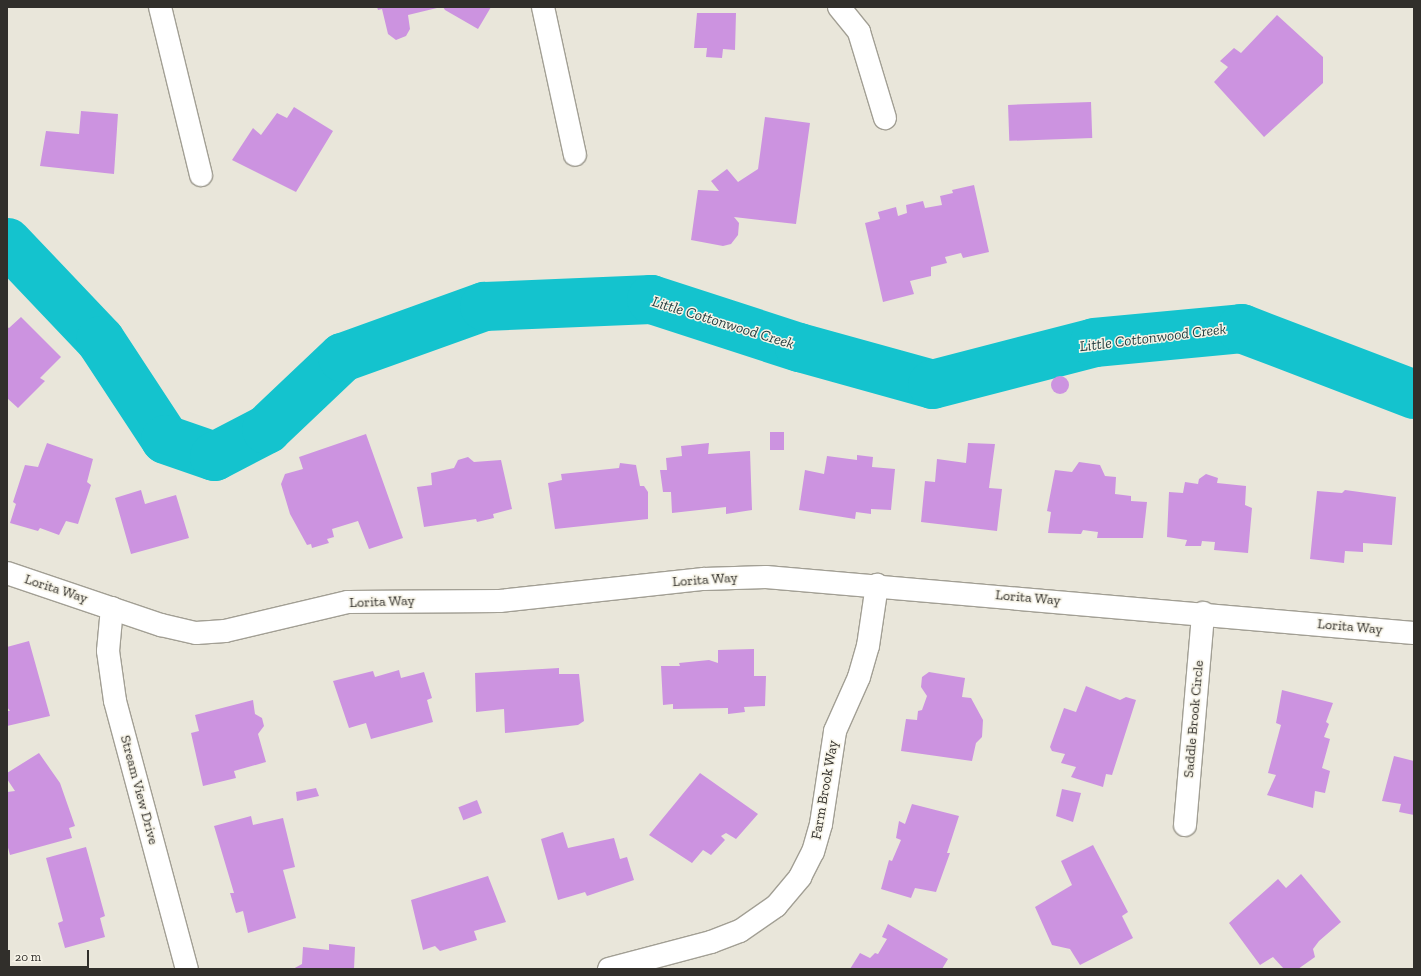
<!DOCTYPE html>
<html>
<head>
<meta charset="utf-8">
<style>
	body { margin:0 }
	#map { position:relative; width:1421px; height:976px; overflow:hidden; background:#e9e6da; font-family:"Zilla Slab",serif }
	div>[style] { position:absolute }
	.river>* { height:49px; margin:-24.5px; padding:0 24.5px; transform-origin:24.5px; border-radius:24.5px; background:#14c3ce }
	.building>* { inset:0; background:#cc93e0; transform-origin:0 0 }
	.round { border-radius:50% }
	.roads { filter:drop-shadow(1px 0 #a29f94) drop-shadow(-1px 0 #a29f94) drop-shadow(0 1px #a29f94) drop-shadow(0 -1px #a29f94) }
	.minor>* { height:22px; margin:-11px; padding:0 11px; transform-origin:11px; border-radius:11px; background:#fff }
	span { translate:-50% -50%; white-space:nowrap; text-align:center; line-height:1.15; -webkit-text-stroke:3px #f6f3e7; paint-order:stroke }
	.street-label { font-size:14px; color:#312f2b }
	.water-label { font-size:15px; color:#274042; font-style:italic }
	.frame { position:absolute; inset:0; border:8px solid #312f2b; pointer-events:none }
	.scale { position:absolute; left:8px; top:950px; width:81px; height:18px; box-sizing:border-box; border:2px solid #312f2b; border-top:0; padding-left:5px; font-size:12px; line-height:14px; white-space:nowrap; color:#312f2b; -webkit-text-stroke:3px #f6f3e7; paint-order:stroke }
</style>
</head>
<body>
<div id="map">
	<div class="river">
		<i style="left:7px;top:242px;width:135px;rotate:46.5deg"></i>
		<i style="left:100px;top:340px;width:118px;rotate:56.7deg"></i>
		<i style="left:165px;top:439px;width:52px;rotate:19.1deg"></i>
		<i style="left:214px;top:456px;width:59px;rotate:-27.4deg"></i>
		<i style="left:266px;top:429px;width:105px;rotate:-43.5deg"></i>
		<i style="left:342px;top:357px;width:151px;rotate:-19.8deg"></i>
		<i style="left:484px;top:306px;width:167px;rotate:-2.4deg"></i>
		<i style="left:651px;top:299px;width:156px;rotate:18deg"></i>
		<i style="left:799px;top:347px;width:138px;rotate:15.5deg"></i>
		<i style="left:932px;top:384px;width:167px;rotate:-14.5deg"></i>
		<i style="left:1094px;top:342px;width:148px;rotate:-5.4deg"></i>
		<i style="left:1241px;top:328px;width:185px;rotate:20.9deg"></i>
	</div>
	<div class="building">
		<i style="clip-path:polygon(377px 7px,437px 7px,437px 8px,408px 15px,410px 29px,406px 36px,396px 40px,388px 34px,382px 9px,378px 10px)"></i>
		<i style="clip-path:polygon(443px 7px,491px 7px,478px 29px,445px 10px)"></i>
		<i style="clip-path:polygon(697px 13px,736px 13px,735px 50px,723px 49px,722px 58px,706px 57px,707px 48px,694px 48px)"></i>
		<i style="clip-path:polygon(1277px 15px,1323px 57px,1323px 83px,1264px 137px,1214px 82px,1228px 67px,1220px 61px,1234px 48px,1241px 53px)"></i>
		<i style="left:1091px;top:102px;width:36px;height:83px;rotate:88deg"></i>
		<i style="clip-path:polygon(294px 107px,333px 131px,296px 192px,232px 160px,253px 128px,261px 135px,277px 113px,287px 118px)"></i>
		<i style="clip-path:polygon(81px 111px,118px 114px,114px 174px,40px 166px,46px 131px,79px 134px)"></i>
		<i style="clip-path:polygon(765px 117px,810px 123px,796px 224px,734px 217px,739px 223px,738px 235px,731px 244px,723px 246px,691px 240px,698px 190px,719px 191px,711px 181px,727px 169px,738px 182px,758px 169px)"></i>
		<i style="clip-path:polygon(974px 185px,989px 252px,963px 258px,961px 253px,945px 257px,947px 263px,931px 267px,931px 276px,910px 281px,914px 294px,883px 302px,865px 223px,880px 219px,878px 212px,896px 207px,898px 216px,907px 213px,906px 205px,923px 201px,925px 208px,942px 205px,940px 196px,953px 193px,952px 190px)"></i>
		<i style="clip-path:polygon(21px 317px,61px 357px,40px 378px,45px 381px,18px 408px,7px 398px,7px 327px,9px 328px)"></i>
		<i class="round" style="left:1051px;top:376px;width:18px;height:18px"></i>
		<i style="left:770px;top:432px;width:14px;height:18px"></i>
		<i style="clip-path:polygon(366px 434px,403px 538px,369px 549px,358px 521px,332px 529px,334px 537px,327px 539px,329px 543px,312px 548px,311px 544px,307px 545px,290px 514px,281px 484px,285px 474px,303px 469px,299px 457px)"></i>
		<i style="clip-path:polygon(47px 443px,93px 459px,87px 482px,91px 485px,78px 524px,66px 521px,59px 535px,40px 528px,38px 531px,10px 523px,16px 504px,13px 502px,25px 465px,38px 467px)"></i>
		<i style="clip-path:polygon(709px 443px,708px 454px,750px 451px,752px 510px,726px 514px,726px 507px,672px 513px,671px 492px,663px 492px,660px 470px,667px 470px,666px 458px,682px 456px,681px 446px)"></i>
		<i style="clip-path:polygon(968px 443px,995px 444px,989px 488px,1002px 489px,997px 531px,921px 522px,925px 481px,935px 482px,937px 459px,966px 463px)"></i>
		<i style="clip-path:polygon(857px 455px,873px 457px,872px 467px,895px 469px,891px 510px,871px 509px,871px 514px,856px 512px,855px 519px,799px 510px,805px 470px,824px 474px,827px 456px,857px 460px)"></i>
		<i style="clip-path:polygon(468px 457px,474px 462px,501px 460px,512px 509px,493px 514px,494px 518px,477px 522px,476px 519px,424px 527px,417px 487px,432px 485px,431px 473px,454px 468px,458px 460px)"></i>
		<i style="clip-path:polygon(1079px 462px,1100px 465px,1105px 476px,1116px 477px,1115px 494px,1131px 496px,1131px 501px,1147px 502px,1143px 538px,1097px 538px,1098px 532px,1083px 530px,1081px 534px,1048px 533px,1051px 512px,1047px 511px,1055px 470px,1072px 472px)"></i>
		<i style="clip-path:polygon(620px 463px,636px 465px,640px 486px,644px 486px,648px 492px,648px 519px,555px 529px,548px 483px,562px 480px,561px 474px,619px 468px)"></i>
		<i style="clip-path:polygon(1206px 474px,1218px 478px,1217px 483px,1246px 486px,1245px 505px,1252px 508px,1248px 553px,1214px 550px,1215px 542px,1202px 541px,1201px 546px,1185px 546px,1187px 540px,1167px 537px,1169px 492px,1183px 493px,1185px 482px,1198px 484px,1199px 479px)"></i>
		<i style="clip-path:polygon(141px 490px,145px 504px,176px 495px,189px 538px,131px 554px,115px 498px)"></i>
		<i style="clip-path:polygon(1345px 490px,1396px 497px,1392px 545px,1363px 543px,1363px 552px,1345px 551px,1344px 563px,1310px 559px,1317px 491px,1342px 493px)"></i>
		<i style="clip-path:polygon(29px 641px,50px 716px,7px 726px,7px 711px,10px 711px,7px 707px,7px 647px)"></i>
		<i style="clip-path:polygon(754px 649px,754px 676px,766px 676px,765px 706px,744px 707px,745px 712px,728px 714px,728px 708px,673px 709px,673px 704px,663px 705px,661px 666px,680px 666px,679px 663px,709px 660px,718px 663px,718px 650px)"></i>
		<i style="clip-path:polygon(559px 668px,559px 674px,579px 674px,584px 721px,578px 725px,505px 733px,504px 709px,476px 712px,475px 673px)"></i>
		<i style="clip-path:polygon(399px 670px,401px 678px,424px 672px,432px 698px,427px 700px,433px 722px,371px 739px,366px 723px,349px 728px,333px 681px,373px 671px,375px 677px)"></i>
		<i style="clip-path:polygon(929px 672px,965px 678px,962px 697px,971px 698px,983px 720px,982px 737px,976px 743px,972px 761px,901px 751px,906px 719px,917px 720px,918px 711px,922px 710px,927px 696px,921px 687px,922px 677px)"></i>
		<i style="clip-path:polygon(1086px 686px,1120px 700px,1126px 697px,1136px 700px,1112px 775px,1106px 774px,1103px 787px,1071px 777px,1076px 767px,1061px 763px,1065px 754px,1052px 751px,1050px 747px,1064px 708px,1076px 712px)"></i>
		<i style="clip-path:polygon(1282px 690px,1333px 703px,1326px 722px,1329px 724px,1324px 737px,1330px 739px,1322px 768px,1330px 771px,1325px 793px,1315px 791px,1313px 808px,1267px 795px,1276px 775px,1268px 773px,1281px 725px,1276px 723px)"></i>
		<i style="clip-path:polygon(253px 700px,255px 714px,262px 718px,264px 726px,258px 734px,266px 762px,234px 771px,236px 778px,203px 786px,191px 733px,199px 731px,195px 715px)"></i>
		<i style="clip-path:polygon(39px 753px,60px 783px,75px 826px,69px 828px,72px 838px,10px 855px,7px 844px,7px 792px,15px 791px,7px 779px,7px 773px)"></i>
		<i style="clip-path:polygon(1394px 756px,1414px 761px,1414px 815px,1399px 812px,1401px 804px,1382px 801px)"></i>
		<i style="clip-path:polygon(700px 773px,758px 814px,736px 839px,726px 833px,721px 836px,725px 840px,711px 855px,703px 850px,692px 863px,649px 835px)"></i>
		<i style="clip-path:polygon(316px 788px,319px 796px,297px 801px,296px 792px)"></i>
		<i style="clip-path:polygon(1062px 789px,1081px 793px,1073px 822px,1056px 816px)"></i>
		<i style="left:477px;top:800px;width:14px;height:20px;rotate:69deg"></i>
		<i style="clip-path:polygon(912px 804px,959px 816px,947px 853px,950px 853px,936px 892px,915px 888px,911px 898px,881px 889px,889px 860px,892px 861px,901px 840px,896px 838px,899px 821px,905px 824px)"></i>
		<i style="clip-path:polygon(251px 816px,253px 825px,283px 818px,295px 867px,283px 870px,296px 918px,248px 933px,243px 911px,236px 913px,230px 893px,234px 893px,214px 826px)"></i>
		<i style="clip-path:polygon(563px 832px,568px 848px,614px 838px,620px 859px,627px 857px,634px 880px,587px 896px,585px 892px,558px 900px,541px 839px)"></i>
		<i style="clip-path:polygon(1093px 845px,1128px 912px,1122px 916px,1133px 938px,1080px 965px,1070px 949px,1052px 945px,1035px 907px,1072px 885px,1061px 861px)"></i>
		<i style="clip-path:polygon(86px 847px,105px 916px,100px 918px,105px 937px,65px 948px,58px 923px,63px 921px,46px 858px)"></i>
		<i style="clip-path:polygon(1301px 874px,1341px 922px,1319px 941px,1313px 949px,1315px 957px,1298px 969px,1284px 969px,1273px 957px,1260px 965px,1229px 923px,1278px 879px,1286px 888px)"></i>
		<i style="clip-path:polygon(488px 876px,506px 922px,474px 931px,477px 940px,440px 951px,435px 946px,423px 950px,411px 900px)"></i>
		<i style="clip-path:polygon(888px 924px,948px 959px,942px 969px,850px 969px,860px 953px,870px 958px,875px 953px,878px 954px,887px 939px,882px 937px)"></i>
		<i style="clip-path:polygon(329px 944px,355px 947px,354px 969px,293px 969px,302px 964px,303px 947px,329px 950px)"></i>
	</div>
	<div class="roads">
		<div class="minor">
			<i style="left:160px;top:7px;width:173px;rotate:76.3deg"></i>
			<i style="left:543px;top:7px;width:151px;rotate:77.8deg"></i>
			<i style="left:839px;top:7px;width:32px;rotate:51deg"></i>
			<i style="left:859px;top:32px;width:90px;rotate:73.2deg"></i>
			<i style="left:7px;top:573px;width:163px;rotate:18.7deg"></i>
			<i style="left:161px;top:625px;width:36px;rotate:13deg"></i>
			<i style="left:196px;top:633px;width:29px;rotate:-4deg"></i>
			<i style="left:225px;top:631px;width:126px;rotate:-13.3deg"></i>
			<i style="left:348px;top:602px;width:152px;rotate:-0.4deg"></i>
			<i style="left:500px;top:601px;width:205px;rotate:-6.2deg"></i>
			<i style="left:704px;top:579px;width:62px;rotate:-1.8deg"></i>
			<i style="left:766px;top:577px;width:650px;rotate:4.94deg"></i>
			<i style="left:112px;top:608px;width:43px;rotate:95.3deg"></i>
			<i style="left:108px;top:651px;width:50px;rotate:82deg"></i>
			<i style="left:115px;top:701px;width:278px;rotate:75deg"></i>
			<i style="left:1185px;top:825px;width:213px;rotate:-85.1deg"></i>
			<i style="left:609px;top:969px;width:106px;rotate:-14.8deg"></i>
			<i style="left:711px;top:942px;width:31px;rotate:-21deg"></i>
			<i style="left:740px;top:931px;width:44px;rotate:-34.8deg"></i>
			<i style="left:776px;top:906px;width:38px;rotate:-50deg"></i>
			<i style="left:800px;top:877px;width:28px;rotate:-63deg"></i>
			<i style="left:813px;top:852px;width:29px;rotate:-74deg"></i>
			<i style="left:821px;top:824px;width:94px;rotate:-81.4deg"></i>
			<i style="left:835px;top:731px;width:59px;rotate:-66deg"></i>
			<i style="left:859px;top:677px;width:32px;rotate:-74deg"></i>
			<i style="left:868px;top:646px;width:62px;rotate:-81.6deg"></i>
		</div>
	</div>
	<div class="street-label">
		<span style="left:705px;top:580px;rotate:-4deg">Lorita Way</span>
		<span style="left:56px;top:589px;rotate:18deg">Lorita Way</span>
		<span style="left:1028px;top:598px;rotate:5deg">Lorita Way</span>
		<span style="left:382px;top:602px;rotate:-2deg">Lorita Way</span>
		<span style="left:1350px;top:627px;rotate:5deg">Lorita Way</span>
		<span style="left:1194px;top:719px;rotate:-85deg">Saddle Brook Circle</span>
		<span style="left:139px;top:790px;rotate:75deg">Stream View Drive</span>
		<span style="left:825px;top:790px;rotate:-80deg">Farm Brook Way</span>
	</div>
	<div class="water-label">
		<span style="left:723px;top:323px;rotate:17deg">Little Cottonwood Creek</span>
		<span style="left:1153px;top:338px;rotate:-7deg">Little Cottonwood Creek</span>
	</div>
	<div class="frame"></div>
	<div class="scale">20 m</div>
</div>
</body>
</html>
